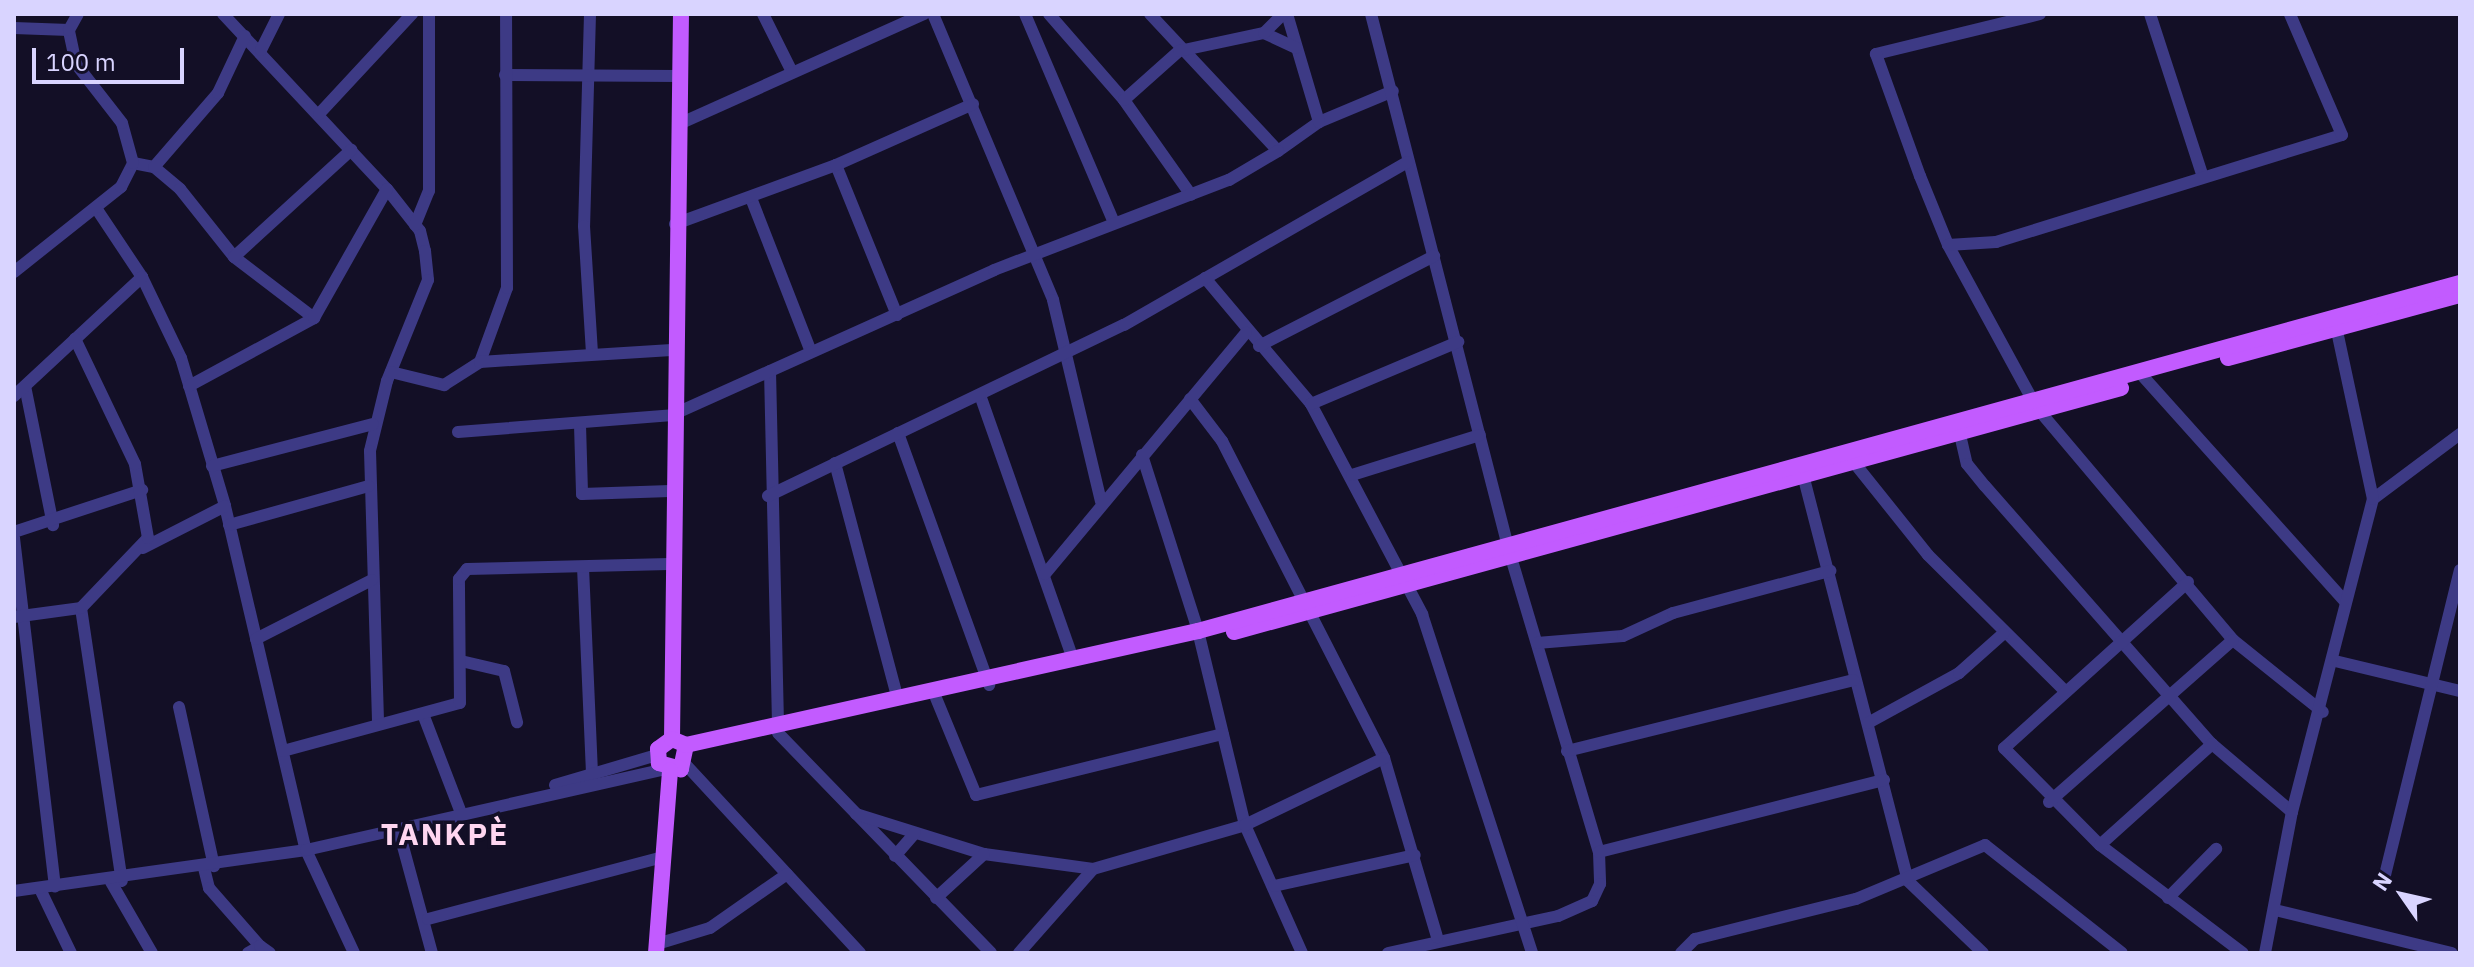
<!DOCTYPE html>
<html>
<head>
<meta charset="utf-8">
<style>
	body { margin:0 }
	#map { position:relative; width:2474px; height:967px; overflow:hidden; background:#130f26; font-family:"IBM Plex Sans",sans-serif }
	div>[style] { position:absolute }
	.minor>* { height:12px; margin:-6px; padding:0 6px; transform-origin:6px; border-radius:6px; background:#3d3a85 }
	.major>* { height:16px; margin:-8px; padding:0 8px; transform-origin:8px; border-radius:8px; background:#c25bff }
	span { translate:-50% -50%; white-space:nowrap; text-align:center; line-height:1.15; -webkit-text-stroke:7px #130f26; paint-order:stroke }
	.district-label { font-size:30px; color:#ffd6f0; font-weight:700; letter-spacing:2px }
	.frame { position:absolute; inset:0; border:16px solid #d9d4ff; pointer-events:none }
	.north { position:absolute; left:2362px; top:855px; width:80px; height:80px; -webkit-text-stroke:6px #130f26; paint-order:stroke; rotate:304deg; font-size:22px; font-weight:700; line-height:32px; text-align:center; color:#d9d4ff }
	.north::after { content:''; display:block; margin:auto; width:28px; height:36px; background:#d9d4ff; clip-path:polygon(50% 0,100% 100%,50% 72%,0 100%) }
	.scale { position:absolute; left:32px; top:48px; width:152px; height:36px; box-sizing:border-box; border:4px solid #d9d4ff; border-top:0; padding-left:10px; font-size:24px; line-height:28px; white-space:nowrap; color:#d9d4ff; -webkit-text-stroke:6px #130f26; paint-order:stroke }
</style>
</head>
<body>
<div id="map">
	<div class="minor">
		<i style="left:223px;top:14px;width:240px;rotate:46.9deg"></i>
		<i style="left:387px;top:189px;width:53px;rotate:51.8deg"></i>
		<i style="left:420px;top:231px;width:21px;rotate:76deg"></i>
		<i style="left:425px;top:251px;width:29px;rotate:84deg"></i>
		<i style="left:428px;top:280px;width:109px;rotate:112.1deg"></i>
		<i style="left:387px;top:381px;width:72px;rotate:103.7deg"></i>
		<i style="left:370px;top:451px;width:271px;rotate:88.3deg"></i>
		<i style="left:590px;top:14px;width:212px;rotate:91.6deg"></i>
		<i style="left:584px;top:226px;width:127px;rotate:86.4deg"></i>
		<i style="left:763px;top:14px;width:65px;rotate:63.4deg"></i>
		<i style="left:933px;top:14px;width:310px;rotate:67.2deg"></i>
		<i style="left:1053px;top:300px;width:207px;rotate:76.6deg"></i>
		<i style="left:1025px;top:14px;width:227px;rotate:66.9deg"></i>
		<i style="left:1049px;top:14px;width:114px;rotate:48.9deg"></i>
		<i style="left:1124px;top:100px;width:116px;rotate:54.8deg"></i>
		<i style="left:1150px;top:14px;width:187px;rotate:46.9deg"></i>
		<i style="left:1278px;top:151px;width:50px;rotate:-35.3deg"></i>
		<i style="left:1319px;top:122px;width:80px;rotate:-22.7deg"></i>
		<i style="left:1287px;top:14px;width:113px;rotate:73.5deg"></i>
		<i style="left:1371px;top:14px;width:558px;rotate:75.57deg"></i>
		<i style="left:1510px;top:554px;width:311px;rotate:73.4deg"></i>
		<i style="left:1599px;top:852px;width:32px;rotate:88deg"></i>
		<i style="left:1600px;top:884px;width:19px;rotate:115deg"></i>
		<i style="left:1592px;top:901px;width:37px;rotate:156deg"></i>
		<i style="left:1558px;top:916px;width:174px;rotate:167.7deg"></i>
		<i style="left:2040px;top:14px;width:169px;rotate:166.3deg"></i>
		<i style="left:1876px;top:54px;width:130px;rotate:70.2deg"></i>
		<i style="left:1920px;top:176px;width:74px;rotate:67.9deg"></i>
		<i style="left:1948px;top:245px;width:186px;rotate:61.4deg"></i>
		<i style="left:2037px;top:408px;width:304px;rotate:49.8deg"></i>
		<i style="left:2233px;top:640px;width:115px;rotate:38.7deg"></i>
		<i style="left:2150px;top:14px;width:171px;rotate:72deg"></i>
		<i style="left:14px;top:28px;width:55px;rotate:2.1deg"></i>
		<i style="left:1264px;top:33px;width:35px;rotate:25deg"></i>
		<i style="left:261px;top:50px;width:40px;rotate:-63.4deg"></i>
		<i style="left:505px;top:75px;width:174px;rotate:0.3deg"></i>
		<i style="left:1124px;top:100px;width:74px;rotate:-41.7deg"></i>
		<i style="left:1179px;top:51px;width:87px;rotate:-12deg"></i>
		<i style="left:1264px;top:33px;width:27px;rotate:-45deg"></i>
		<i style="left:319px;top:114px;width:137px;rotate:-47.1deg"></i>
		<i style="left:679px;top:124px;width:269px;rotate:-24.2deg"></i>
		<i style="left:133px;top:163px;width:21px;rotate:11deg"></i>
		<i style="left:154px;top:167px;width:34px;rotate:40deg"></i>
		<i style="left:180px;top:189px;width:87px;rotate:51.5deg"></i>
		<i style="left:234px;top:257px;width:101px;rotate:37.3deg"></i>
		<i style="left:836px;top:165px;width:162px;rotate:67.9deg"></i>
		<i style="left:154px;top:167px;width:98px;rotate:-49.1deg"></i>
		<i style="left:218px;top:93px;width:63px;rotate:-64.7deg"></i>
		<i style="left:751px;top:198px;width:165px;rotate:68.7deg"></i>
		<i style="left:96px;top:208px;width:83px;rotate:56.3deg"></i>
		<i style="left:142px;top:277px;width:90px;rotate:64.3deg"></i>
		<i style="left:181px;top:358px;width:154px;rotate:73.4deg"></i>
		<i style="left:225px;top:506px;width:353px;rotate:76.8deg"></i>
		<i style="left:306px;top:850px;width:114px;rotate:65deg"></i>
		<i style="left:675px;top:224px;width:171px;rotate:-20.1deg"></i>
		<i style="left:836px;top:165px;width:150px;rotate:-24deg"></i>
		<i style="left:415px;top:225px;width:37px;rotate:-68deg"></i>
		<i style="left:429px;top:191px;width:177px;rotate:-90deg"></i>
		<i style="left:1948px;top:245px;width:48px;rotate:-3.6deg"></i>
		<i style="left:1996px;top:242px;width:362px;rotate:-17.2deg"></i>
		<i style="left:2342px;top:135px;width:132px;rotate:-113.3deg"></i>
		<i style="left:234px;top:257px;width:159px;rotate:-42.4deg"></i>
		<i style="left:14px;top:272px;width:137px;rotate:-38.5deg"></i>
		<i style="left:121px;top:187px;width:27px;rotate:-63deg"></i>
		<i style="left:133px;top:163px;width:41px;rotate:-105.4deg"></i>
		<i style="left:122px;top:123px;width:75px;rotate:-127.9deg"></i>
		<i style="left:76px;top:64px;width:35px;rotate:-102deg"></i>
		<i style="left:69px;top:30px;width:18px;rotate:-61deg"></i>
		<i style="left:1205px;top:278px;width:165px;rotate:49.9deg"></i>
		<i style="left:1311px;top:404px;width:238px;rotate:62.1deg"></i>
		<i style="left:1422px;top:614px;width:356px;rotate:72deg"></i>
		<i style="left:1259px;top:346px;width:197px;rotate:-27.2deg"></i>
		<i style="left:480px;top:362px;width:79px;rotate:-70deg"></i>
		<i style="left:507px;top:288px;width:274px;rotate:-90.2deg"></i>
		<i style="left:770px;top:371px;width:362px;rotate:88.7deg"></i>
		<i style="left:778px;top:733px;width:306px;rotate:45.9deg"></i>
		<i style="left:391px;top:372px;width:55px;rotate:13.8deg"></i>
		<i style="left:444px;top:385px;width:43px;rotate:-32.6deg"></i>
		<i style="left:480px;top:362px;width:192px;rotate:-3.6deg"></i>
		<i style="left:2140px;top:373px;width:305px;rotate:48.1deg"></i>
		<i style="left:25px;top:386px;width:142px;rotate:78.6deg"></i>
		<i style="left:189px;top:386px;width:142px;rotate:-28.5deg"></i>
		<i style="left:314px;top:318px;width:148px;rotate:-60.5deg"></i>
		<i style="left:980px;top:395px;width:277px;rotate:70.6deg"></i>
		<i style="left:14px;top:396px;width:175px;rotate:-42.9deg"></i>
		<i style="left:1190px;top:399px;width:53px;rotate:52.7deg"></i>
		<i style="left:1222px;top:441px;width:356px;rotate:62.9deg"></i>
		<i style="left:1384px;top:758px;width:187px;rotate:73.5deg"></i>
		<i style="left:1311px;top:404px;width:160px;rotate:-22.9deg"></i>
		<i style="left:580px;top:425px;width:69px;rotate:88.3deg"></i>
		<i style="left:582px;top:494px;width:88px;rotate:-2deg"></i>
		<i style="left:1958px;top:426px;width:39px;rotate:77deg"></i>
		<i style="left:1967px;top:464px;width:28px;rotate:51deg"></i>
		<i style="left:1985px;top:486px;width:344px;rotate:48.7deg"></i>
		<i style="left:2212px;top:744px;width:105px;rotate:40.4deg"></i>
		<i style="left:458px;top:432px;width:215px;rotate:-4.5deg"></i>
		<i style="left:672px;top:415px;width:353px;rotate:-24.2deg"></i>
		<i style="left:994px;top:270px;width:252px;rotate:-21deg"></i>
		<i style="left:1229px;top:180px;width:57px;rotate:-30.6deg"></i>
		<i style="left:898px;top:433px;width:268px;rotate:70.1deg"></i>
		<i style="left:1142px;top:455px;width:185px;rotate:72.3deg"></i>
		<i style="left:1198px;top:631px;width:200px;rotate:76.4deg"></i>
		<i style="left:1245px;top:825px;width:140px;rotate:66deg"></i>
		<i style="left:1848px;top:455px;width:128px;rotate:51.3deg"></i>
		<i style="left:1928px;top:555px;width:192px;rotate:44.8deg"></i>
		<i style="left:835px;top:463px;width:241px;rotate:75.1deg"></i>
		<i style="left:212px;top:466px;width:166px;rotate:-14.6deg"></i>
		<i style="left:1802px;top:471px;width:423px;rotate:75.5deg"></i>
		<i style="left:1908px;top:881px;width:104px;rotate:43.8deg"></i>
		<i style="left:1352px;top:475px;width:134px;rotate:-17.4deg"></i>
		<i style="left:768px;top:496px;width:395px;rotate:-25.7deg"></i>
		<i style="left:1124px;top:325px;width:327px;rotate:-29.9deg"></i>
		<i style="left:2373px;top:499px;width:109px;rotate:-36.8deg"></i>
		<i style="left:229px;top:525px;width:145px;rotate:-15.6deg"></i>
		<i style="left:14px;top:532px;width:135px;rotate:-18.2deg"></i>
		<i style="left:14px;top:538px;width:351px;rotate:83.3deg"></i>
		<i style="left:143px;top:548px;width:92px;rotate:-27.1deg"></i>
		<i style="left:583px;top:567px;width:206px;rotate:87.5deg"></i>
		<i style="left:1045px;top:574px;width:314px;rotate:-50.2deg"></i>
		<i style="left:2188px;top:582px;width:248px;rotate:137.9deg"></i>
		<i style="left:2004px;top:748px;width:136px;rotate:45.3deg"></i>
		<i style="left:2100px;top:845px;width:179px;rotate:37.1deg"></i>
		<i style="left:81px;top:608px;width:276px;rotate:81.5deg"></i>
		<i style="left:14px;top:617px;width:68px;rotate:-7.7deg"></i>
		<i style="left:81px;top:608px;width:97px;rotate:-46.3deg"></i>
		<i style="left:148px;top:538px;width:75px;rotate:-100deg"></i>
		<i style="left:135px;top:464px;width:139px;rotate:-115.6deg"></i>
		<i style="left:256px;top:639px;width:130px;rotate:-27deg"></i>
		<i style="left:1537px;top:643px;width:86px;rotate:-4.7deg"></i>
		<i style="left:1623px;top:636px;width:55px;rotate:-24.7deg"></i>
		<i style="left:1673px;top:613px;width:163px;rotate:-15deg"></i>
		<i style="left:461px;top:661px;width:44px;rotate:13.1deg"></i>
		<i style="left:504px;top:671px;width:53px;rotate:75.7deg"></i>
		<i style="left:2335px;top:661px;width:129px;rotate:13.5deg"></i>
		<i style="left:936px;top:698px;width:105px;rotate:67.6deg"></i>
		<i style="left:976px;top:795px;width:254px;rotate:-13.9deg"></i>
		<i style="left:179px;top:707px;width:163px;rotate:77.6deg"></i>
		<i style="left:423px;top:714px;width:106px;rotate:69deg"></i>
		<i style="left:1868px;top:723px;width:104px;rotate:-28.8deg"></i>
		<i style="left:1959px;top:673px;width:59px;rotate:-41.6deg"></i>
		<i style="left:283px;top:751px;width:183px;rotate:-15.2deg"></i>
		<i style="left:460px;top:703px;width:124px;rotate:-90.5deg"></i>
		<i style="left:459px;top:579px;width:13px;rotate:-51deg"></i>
		<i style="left:467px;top:569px;width:202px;rotate:-1.4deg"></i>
		<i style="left:1567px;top:751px;width:295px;rotate:-13.9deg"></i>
		<i style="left:686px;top:765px;width:256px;rotate:47.2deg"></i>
		<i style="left:555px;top:785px;width:106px;rotate:-16.4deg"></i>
		<i style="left:2049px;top:802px;width:245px;rotate:-41.4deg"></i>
		<i style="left:856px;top:814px;width:134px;rotate:17.4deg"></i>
		<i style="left:984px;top:854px;width:110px;rotate:7.8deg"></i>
		<i style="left:1093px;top:869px;width:158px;rotate:-16.1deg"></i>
		<i style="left:1245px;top:825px;width:154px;rotate:-25.7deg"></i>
		<i style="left:398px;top:828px;width:130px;rotate:74.8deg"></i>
		<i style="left:2100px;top:845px;width:151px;rotate:-42deg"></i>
		<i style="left:1599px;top:852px;width:294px;rotate:-14.2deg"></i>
		<i style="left:895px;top:856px;width:30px;rotate:-49deg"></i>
		<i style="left:204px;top:868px;width:21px;rotate:76deg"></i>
		<i style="left:209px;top:888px;width:77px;rotate:48.7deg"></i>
		<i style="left:2385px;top:875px;width:314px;rotate:-76.2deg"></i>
		<i style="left:111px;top:882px;width:82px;rotate:60deg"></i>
		<i style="left:1274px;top:886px;width:144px;rotate:-12.4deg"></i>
		<i style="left:40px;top:889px;width:71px;rotate:64.2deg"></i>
		<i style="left:14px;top:891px;width:295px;rotate:-8deg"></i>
		<i style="left:306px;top:850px;width:368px;rotate:-12.7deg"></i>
		<i style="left:936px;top:898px;width:65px;rotate:-42.5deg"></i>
		<i style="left:2168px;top:898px;width:69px;rotate:-45.6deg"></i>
		<i style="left:2275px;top:910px;width:182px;rotate:13.7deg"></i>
		<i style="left:428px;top:919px;width:243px;rotate:-14.8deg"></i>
		<i style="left:657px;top:944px;width:55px;rotate:-16.8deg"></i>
		<i style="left:710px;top:928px;width:94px;rotate:-35deg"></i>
		<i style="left:248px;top:953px;width:14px;rotate:-30deg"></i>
		<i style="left:260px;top:946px;width:12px;rotate:35deg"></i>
		<i style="left:1019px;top:953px;width:112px;rotate:-48.6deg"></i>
		<i style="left:1681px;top:953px;width:20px;rotate:-45deg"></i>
		<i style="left:1695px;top:939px;width:166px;rotate:-14deg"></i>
		<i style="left:1856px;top:899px;width:140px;rotate:-22.7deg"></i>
		<i style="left:1985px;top:845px;width:174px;rotate:38.2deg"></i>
		<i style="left:2265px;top:953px;width:144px;rotate:-79.2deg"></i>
		<i style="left:2292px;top:812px;width:323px;rotate:-75.5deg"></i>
		<i style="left:2373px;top:499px;width:181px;rotate:-102.1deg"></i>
	</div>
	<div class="major">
		<i style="left:2228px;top:358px;width:240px;rotate:-15.2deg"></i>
		<i style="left:1234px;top:632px;width:920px;rotate:-15.38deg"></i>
		<i style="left:672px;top:739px;width:725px;rotate:-89.29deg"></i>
		<i style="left:686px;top:745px;width:25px;rotate:102deg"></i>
		<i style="left:681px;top:769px;width:23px;rotate:-165deg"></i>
		<i style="left:659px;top:763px;width:14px;rotate:-94deg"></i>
		<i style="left:658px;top:749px;width:17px;rotate:-36deg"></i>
		<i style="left:672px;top:739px;width:15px;rotate:23deg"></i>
		<i style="left:686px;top:745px;width:525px;rotate:-12.55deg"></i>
		<i style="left:1198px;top:631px;width:1309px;rotate:-15.42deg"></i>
		<i style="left:656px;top:953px;width:183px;rotate:-85.6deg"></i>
	</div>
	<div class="district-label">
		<span style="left:445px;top:834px">TANKPÈ</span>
	</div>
	<div class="frame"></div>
	<div class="north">N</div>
	<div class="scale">100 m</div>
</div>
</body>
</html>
